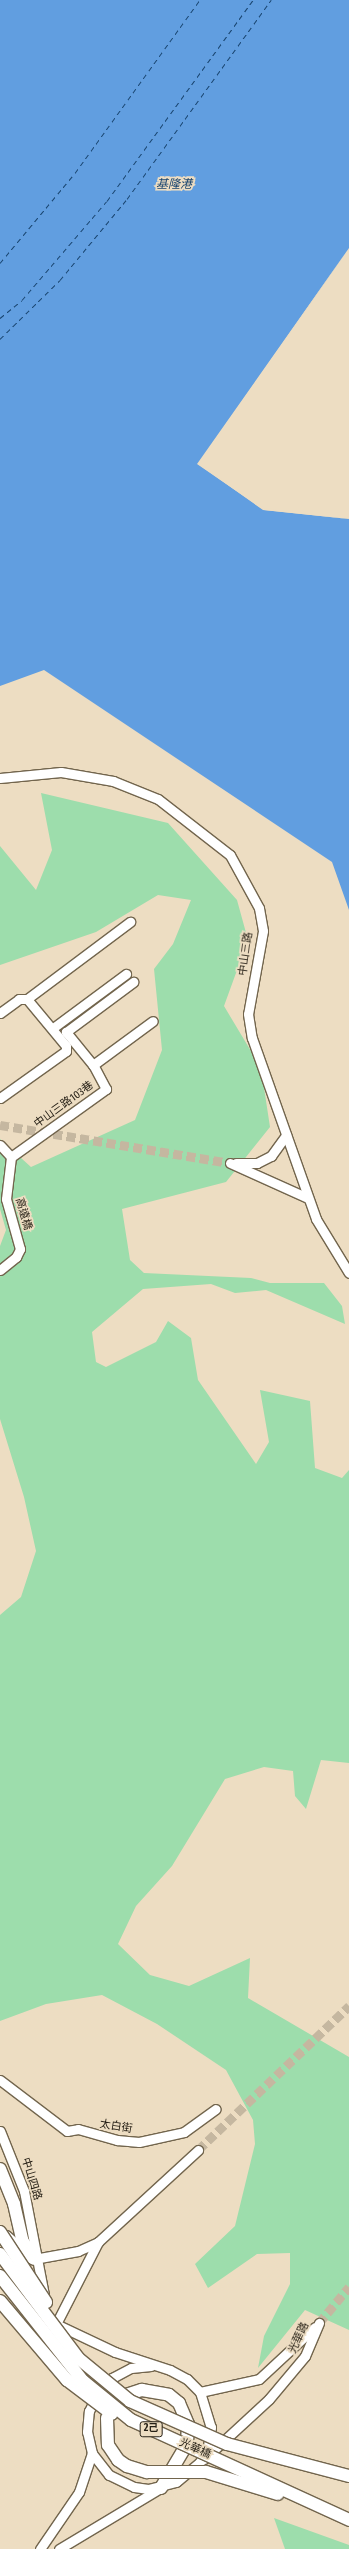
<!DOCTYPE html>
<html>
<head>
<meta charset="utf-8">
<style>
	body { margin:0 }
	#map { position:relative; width:349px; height:2549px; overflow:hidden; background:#edddc2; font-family:"Fira Sans Condensed","Noto Sans TC",sans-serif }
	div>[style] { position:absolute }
	.green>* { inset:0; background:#9dddac }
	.water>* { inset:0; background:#619ee0 }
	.pier>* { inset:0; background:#edddc2 }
	.ferry>* { height:1px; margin-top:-0.5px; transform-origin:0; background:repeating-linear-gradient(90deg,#18446f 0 5px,transparent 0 9px) }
	.minor-tunnel>* { height:9px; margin-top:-4.5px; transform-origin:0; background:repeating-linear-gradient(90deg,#c5b7a0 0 9px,transparent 0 13.5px) }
	.roads { filter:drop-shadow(1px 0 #72654d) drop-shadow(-1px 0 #72654d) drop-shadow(0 1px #72654d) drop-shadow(0 -1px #72654d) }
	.minor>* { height:9px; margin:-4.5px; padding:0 4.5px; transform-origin:4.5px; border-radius:4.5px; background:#fff }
	.major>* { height:12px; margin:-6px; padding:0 6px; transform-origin:6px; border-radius:6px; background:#fff }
	.bridges { filter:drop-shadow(1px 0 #72654d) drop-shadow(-1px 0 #72654d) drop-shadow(0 1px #72654d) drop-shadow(0 -1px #72654d) }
	.major-bridge>* { height:12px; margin:-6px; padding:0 6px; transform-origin:6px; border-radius:6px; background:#fff }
	span { translate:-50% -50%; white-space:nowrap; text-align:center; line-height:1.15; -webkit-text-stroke:3.5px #edddc2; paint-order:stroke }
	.shield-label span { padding:1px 3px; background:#edddc2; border:1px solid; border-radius:3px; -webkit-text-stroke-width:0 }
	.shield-label { font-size:10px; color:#272117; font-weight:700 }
	.street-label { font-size:11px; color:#272117 }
	.water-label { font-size:12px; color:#18446f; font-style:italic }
</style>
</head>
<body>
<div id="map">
	<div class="green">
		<i style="clip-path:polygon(41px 793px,168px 823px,237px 900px,248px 940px,224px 1006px,261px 1068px,270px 1127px,226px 1182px,122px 1209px,130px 1260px,144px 1273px,251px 1278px,270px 1283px,324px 1283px,342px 1306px,345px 1324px,266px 1290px,235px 1293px,211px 1284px,143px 1289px,92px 1332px,96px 1362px,106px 1367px,156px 1342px,168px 1321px,191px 1338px,198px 1380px,256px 1464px,269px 1442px,260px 1390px,310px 1401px,315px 1468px,342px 1478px,349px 1470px,349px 1763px,321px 1760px,306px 1809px,295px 1796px,293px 1771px,264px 1767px,225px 1779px,172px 1866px,136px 1906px,118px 1944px,150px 1975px,189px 1986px,250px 1958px,248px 1998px,349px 2057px,349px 2330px,305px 2310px,258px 2368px,264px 2336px,290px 2284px,290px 2253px,257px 2254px,208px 2288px,195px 2264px,235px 2226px,255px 2144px,253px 2120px,226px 2070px,157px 2024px,102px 1995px,46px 2004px,0 2021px,0 1615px,21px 1597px,36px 1551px,24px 1497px,0 1419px,0 1246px,6px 1230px,0 1209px,0 1139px,31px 1167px,135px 1120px,162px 1050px,154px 969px,173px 944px,191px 900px,158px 895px,96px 932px,0 965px,0 846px,36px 890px,52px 850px)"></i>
		<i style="clip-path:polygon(274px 2518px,349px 2545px,349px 2549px,285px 2549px)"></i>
	</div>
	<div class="water">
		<i style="clip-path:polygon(0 0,349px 0,349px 248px,198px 464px,263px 510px,349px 519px,349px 910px,332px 862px,44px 670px,0 686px)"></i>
	</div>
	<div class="pier">
		<i style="clip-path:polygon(349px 248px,200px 464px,264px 508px,349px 519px,264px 510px,197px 464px)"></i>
	</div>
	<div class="ferry">
		<i style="left:0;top:263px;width:117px;rotate:-50.2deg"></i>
		<i style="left:75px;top:173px;width:213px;rotate:-54.2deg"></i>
		<i style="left:0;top:318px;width:28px;rotate:-39deg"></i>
		<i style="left:22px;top:300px;width:130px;rotate:-49.4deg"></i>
		<i style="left:107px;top:201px;width:248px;rotate:-54deg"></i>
		<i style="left:0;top:339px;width:84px;rotate:-44.5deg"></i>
		<i style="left:60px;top:280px;width:105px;rotate:-50.4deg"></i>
		<i style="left:127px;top:199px;width:246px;rotate:-54.1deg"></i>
	</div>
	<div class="minor-tunnel">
		<i style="left:0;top:1125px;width:233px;rotate:9.4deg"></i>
		<i style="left:198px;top:2150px;width:209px;rotate:-43.6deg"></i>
		<i style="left:319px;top:2323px;width:47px;rotate:-50.2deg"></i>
	</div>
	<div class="roads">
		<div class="minor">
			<i style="left:0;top:778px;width:61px;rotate:-5.6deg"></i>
			<i style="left:61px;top:772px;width:53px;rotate:9.8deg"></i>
			<i style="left:113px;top:781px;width:48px;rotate:21.8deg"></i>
			<i style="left:158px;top:799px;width:91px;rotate:37.9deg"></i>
			<i style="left:230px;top:855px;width:60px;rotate:61.3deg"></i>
			<i style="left:259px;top:908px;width:23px;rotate:80deg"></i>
			<i style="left:263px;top:931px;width:84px;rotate:100.2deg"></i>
			<i style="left:248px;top:1014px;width:24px;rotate:81deg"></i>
			<i style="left:252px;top:1038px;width:192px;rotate:70.5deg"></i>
			<i style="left:316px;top:1219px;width:63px;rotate:58.6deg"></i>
			<i style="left:27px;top:999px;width:129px;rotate:-36.8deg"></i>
			<i style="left:0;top:1013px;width:24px;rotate:-36deg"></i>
			<i style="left:19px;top:999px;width:8px"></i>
			<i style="left:27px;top:999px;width:61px;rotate:50.3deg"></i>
			<i style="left:66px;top:1046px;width:5px;rotate:90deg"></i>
			<i style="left:66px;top:1051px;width:81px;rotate:144.5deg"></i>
			<i style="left:53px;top:1028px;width:91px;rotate:-36.5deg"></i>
			<i style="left:93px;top:1065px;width:43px;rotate:-129.3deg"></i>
			<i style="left:66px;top:1032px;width:84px;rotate:-36.7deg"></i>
			<i style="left:0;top:1145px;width:16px;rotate:47deg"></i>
			<i style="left:11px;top:1157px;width:117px;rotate:-35.6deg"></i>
			<i style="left:106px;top:1089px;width:27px;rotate:-118deg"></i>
			<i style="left:93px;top:1065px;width:74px;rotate:-36.3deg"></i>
			<i style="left:230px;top:1163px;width:85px;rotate:24.2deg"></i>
			<i style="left:236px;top:1163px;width:21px"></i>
			<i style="left:257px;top:1163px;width:16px;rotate:-27deg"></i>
			<i style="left:271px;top:1156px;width:26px;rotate:-54deg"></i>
			<i style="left:0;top:1270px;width:21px;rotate:-39deg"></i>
			<i style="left:16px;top:1257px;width:9px;rotate:-63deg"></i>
			<i style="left:20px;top:1249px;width:52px;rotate:-105.6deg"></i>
			<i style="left:6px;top:1199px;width:42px;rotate:-83.2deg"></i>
			<i style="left:0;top:2080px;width:84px;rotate:37.3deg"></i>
			<i style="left:67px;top:2131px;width:11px;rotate:-10deg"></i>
			<i style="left:78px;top:2129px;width:41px;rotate:15.8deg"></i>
			<i style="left:117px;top:2140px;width:22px;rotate:5deg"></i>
			<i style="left:139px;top:2142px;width:46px;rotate:-12.5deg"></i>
			<i style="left:184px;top:2132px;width:39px;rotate:-36deg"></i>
			<i style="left:0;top:2131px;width:65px;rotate:68.2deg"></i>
			<i style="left:24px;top:2191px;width:106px;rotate:79.1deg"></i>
			<i style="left:6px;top:2235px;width:29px;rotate:41deg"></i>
			<i style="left:11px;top:2253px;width:24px;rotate:15deg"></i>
			<i style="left:34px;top:2259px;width:45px;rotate:-10.3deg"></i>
			<i style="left:78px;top:2251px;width:22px;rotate:-24deg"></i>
			<i style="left:56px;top:2324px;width:65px;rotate:25.4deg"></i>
			<i style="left:115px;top:2352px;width:58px;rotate:18.1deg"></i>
			<i style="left:170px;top:2370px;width:19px;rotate:28deg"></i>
			<i style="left:187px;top:2379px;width:18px;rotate:45deg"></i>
			<i style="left:200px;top:2392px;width:37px;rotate:73deg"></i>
			<i style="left:211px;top:2427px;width:19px;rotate:99deg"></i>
			<i style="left:208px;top:2446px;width:18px;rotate:117deg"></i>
			<i style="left:200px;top:2462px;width:31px;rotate:140deg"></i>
			<i style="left:176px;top:2482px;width:29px;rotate:166deg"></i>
			<i style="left:148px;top:2489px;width:14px;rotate:-172deg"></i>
			<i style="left:134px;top:2487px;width:28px;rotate:-154deg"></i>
			<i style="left:109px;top:2475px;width:28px;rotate:-128deg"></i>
			<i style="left:92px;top:2453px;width:22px;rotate:-103deg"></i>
			<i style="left:87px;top:2432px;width:21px;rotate:-85deg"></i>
			<i style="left:89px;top:2411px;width:20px;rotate:-63deg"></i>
			<i style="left:98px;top:2393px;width:21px;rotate:-47deg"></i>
			<i style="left:112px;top:2378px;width:21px;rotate:-28deg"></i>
			<i style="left:131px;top:2368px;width:20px;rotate:-6deg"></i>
			<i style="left:56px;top:2324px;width:92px;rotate:-62.9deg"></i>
			<i style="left:98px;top:2242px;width:136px;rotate:-42.6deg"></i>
			<i style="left:200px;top:2392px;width:60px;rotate:-12.4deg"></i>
			<i style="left:259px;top:2379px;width:76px;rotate:-42.9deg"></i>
			<i style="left:204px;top:2459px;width:88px;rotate:-42.7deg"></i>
			<i style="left:269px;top:2399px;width:56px;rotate:-50.1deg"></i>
			<i style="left:305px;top:2356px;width:36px;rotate:-67deg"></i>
			<i style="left:40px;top:2549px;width:69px;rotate:-55.6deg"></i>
			<i style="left:79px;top:2492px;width:41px;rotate:-71.6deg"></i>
			<i style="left:59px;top:2549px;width:117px;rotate:-31deg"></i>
		</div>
		<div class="major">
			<i style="left:0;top:2169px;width:38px;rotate:68deg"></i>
			<i style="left:14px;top:2204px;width:37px;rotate:77deg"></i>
			<i style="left:22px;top:2240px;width:22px;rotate:58deg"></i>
			<i style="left:108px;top:2415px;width:24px;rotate:-52deg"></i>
			<i style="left:123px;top:2396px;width:20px;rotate:-18deg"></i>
			<i style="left:142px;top:2390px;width:27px;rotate:10deg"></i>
			<i style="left:169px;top:2395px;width:13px;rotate:39deg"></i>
			<i style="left:179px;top:2403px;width:23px;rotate:67deg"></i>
			<i style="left:188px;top:2424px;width:20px;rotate:93deg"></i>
			<i style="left:187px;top:2444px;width:51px;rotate:120.6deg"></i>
		</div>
	</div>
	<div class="bridges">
		<div class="major-bridge">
			<i style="left:0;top:2232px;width:84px;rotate:56.7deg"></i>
			<i style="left:0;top:2254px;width:130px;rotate:53.1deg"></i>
			<i style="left:78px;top:2358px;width:67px;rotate:39.6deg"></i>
			<i style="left:130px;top:2401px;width:106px;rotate:23.9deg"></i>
			<i style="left:227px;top:2444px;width:126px;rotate:14.7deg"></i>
			<i style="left:0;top:2276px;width:134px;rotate:51.7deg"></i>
			<i style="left:83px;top:2381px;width:62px;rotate:39.1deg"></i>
			<i style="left:131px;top:2420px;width:240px;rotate:24.6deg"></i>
			<i style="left:0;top:2301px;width:104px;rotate:49.7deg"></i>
			<i style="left:67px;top:2380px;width:56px;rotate:37.1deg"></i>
			<i style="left:107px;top:2418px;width:27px;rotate:88deg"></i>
			<i style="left:108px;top:2445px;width:18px;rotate:56deg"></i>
			<i style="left:118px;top:2460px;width:11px;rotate:34deg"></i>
			<i style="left:127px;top:2466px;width:21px;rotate:17deg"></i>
			<i style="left:147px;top:2472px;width:59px"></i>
			<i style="left:206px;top:2472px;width:75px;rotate:17deg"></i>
		</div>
	</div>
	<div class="shield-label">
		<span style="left:151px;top:2429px">2己</span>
	</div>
	<div class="street-label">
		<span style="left:246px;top:954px;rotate:-82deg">中山三路</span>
		<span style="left:64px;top:1105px;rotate:-36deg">中山三路103巷</span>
		<span style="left:23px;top:1214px;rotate:74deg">高遠橋</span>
		<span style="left:116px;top:2127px;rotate:9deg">太白街</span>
		<span style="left:31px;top:2179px;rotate:73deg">中山四路</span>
		<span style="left:299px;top:2338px;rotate:-65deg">光華路</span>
		<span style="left:195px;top:2449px;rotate:24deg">光華橋</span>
	</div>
	<div class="water-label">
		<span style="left:174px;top:185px">基隆港</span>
	</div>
</div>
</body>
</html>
